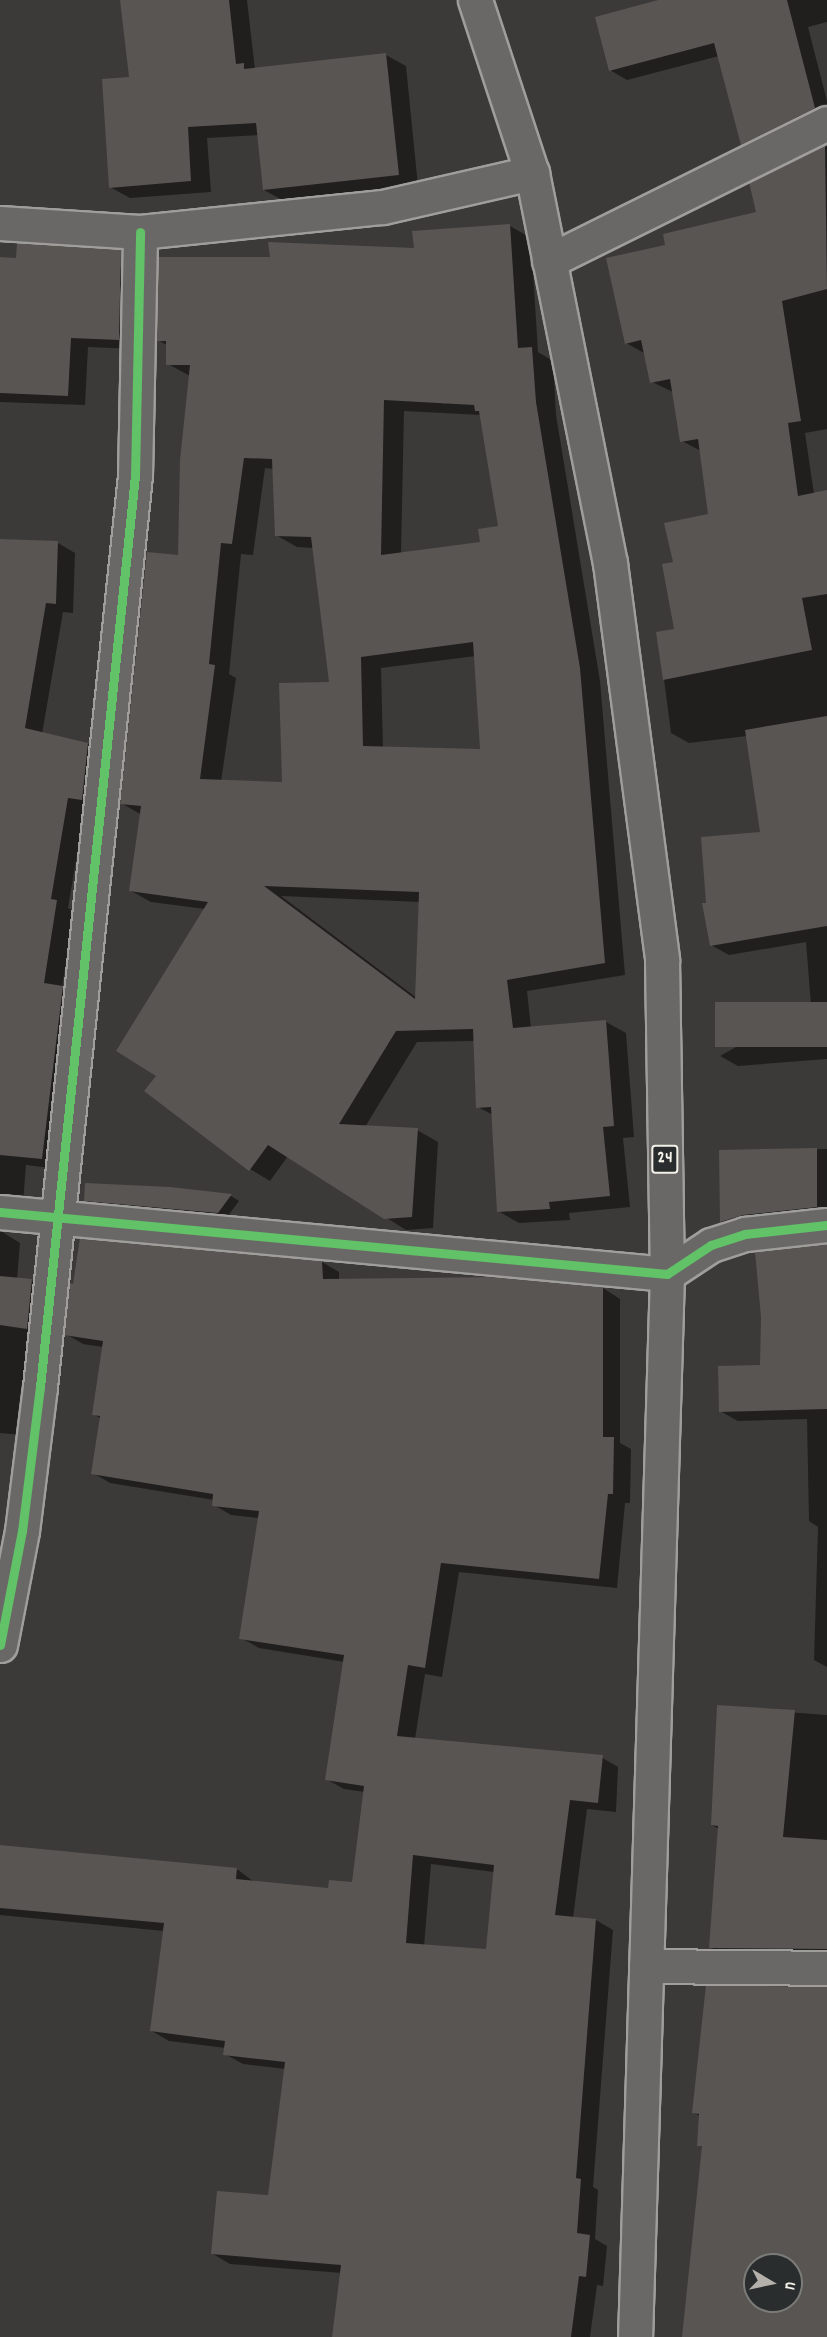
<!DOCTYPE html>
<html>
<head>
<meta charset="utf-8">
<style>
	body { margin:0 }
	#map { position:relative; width:827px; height:2337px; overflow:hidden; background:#3c3a39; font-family:Dekko,sans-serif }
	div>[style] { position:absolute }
	.shadow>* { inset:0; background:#0007 }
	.building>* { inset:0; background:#585552; transform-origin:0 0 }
	.roads { filter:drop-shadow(2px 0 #9f9e9b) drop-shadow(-2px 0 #9f9e9b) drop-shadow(0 2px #9f9e9b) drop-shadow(0 -2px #9f9e9b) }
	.street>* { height:33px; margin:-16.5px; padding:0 16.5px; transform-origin:16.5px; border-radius:16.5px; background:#696866 }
	.secondary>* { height:33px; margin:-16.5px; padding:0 16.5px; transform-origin:16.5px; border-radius:16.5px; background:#696866 }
	.highway>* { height:33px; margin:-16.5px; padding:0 16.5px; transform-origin:16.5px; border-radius:16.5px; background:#696866 }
	.cycleway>* { height:9px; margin:-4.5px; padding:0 4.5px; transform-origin:4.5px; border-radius:4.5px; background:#61c268 }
	span { translate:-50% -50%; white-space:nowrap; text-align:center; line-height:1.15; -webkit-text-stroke:5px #2a2d2e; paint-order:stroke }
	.shield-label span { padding:2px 4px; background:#2a2d2e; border:2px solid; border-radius:4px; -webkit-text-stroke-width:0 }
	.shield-label { font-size:18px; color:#f4f1e8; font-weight:700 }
	.north { position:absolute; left:743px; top:2253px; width:60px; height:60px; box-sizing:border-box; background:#2a2d2e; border:2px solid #7b7b78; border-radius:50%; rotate:99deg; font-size:16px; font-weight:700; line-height:24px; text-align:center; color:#f4f1e8 }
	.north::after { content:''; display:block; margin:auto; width:21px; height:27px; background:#b4b1ab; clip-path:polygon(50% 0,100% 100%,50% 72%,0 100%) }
</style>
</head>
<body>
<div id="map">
	<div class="shadow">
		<i style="clip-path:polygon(122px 0,247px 0,255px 70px,386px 55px,406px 66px,418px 186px,284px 201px,264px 190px,259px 135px,207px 138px,211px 192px,130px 198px,110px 187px,131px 79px)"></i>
		<i style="clip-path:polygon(663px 0,827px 0,827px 22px,808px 27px,827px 101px,827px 120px,759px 154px,742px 144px,719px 56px,627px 80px,610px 70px)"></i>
		<i style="clip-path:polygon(827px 146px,827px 429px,805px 433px,814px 494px,827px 491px,827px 1059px,738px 1066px,720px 1056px,811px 1005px,806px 942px,729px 955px,711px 945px,708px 904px,762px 834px,747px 736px,689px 743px,671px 733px,658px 633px,676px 631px,675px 564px,710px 515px,701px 451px,682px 441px,673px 392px,652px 382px,644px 353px,626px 343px,667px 246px,757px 213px,751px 183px)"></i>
		<i style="clip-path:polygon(evenodd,510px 226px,531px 238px,538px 352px,553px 361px,556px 415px,600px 681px,625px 975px,527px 991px,531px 1028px,606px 1022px,626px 1033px,634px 1137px,623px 1138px,630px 1207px,569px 1213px,570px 1220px,519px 1223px,498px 1211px,493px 1115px,478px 1107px,475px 1041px,417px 1042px,365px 1127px,417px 1130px,438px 1142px,433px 1228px,406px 1230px,288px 1156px,270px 1181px,250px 1169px,158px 1076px,205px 909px,151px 902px,131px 891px,142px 815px,121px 803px,179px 557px,190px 376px,168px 364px,168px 346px,158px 340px,272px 258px,415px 250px,510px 226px,404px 411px,481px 415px,500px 528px,482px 543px,401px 554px,404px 411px,510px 226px,265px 468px,274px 469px,276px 535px,297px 547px,314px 548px,331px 683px,284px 783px,221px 782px,236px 678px,229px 674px,241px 554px,253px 555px,265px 468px,510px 226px,476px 656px,482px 751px,383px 748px,381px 668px,476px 656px,510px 226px,281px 896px,420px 902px,417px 998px,281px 896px)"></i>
		<i style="clip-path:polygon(0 262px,121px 268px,122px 263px,138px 272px,136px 349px,88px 347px,85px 405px,0 402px)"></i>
		<i style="clip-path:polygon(0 540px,58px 543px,75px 553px,73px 613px,63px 612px,42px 734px,88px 744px,105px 754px,85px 807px,68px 908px,74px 911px,62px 987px,80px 997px,59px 1169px,26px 1165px,23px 1203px,0 1218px)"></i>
		<i style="clip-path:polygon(827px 1149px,827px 1218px,739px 1232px,722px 1221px,720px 1151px)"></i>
		<i style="clip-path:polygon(86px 1185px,231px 1196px,239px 1201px,227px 1217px,94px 1205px,85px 1200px)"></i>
		<i style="clip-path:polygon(0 1224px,4px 1233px,20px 1243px,17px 1279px,32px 1281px,49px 1291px,32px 1436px,0 1433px)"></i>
		<i style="clip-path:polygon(827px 1245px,827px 1667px,814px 1660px,818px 1527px,809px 1521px,807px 1419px,738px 1421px,720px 1411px,761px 1367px)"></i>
		<i style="clip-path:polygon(evenodd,322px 1262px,339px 1272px,339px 1280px,603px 1288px,620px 1299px,620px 1443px,631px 1449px,630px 1503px,625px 1503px,617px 1588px,459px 1572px,442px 1677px,425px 1674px,415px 1739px,601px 1757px,618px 1767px,616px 1812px,587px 1809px,573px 1918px,596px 1920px,613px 1930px,593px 2187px,598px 2190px,595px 2239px,607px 2246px,603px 2286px,597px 2285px,590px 2337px,334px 2337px,342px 2273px,230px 2264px,213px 2254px,269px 2196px,286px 2069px,243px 2064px,225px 2054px,226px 2048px,169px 2041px,152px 2031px,164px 1931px,0 1915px,0 1847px,237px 1869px,254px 1882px,329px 1890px,353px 1884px,365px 1792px,344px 1789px,326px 1779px,345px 1662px,259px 1648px,241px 1638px,259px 1518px,231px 1515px,214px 1505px,214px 1500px,110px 1483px,93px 1473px,101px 1419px,94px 1414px,103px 1347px,83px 1344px,66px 1334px,322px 1262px,431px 1864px,494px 1872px,487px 1951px,424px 1946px,431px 1864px)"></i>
		<i style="clip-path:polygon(718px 1707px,827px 1715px,827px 1959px,729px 1958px,710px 1947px,719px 1829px,712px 1825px)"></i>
		<i style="clip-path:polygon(evenodd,827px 1988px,827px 2337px,684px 2337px,703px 2147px,699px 2145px,700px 2116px,694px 2113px,827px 1988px,755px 2265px,791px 2265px,791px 2301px,755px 2301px,755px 2265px)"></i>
	</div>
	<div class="building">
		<i style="clip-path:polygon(120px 0,229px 0,236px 64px,244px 63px,244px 69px,386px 53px,399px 175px,263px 190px,256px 123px,188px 127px,191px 181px,109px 188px,102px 79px,129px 77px)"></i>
		<i style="clip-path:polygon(658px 0,787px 0,815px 108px,741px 145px,714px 43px,609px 71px,595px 17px)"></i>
		<i style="clip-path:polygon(825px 145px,827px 289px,782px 301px,801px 421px,788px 423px,798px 496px,827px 490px,827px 594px,802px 598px,812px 650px,663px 680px,656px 632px,674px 629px,662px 564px,673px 562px,664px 523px,708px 514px,698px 439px,680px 442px,670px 379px,650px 383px,641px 340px,625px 344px,606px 258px,665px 245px,663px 234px,756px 212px,749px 182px)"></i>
		<i style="clip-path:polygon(evenodd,510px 224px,518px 348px,532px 347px,536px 402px,580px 668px,605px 963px,507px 980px,513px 1028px,606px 1020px,614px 1126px,603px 1127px,610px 1196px,549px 1202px,550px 1209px,497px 1212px,491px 1107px,476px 1108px,473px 1029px,396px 1031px,339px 1124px,418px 1128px,412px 1217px,384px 1219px,268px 1145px,249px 1171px,144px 1091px,156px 1076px,116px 1051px,208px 902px,129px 891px,141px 806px,120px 804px,147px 552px,178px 555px,180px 460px,190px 365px,166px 365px,166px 341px,157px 341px,158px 257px,270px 257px,268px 242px,414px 248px,412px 231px,510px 224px,384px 400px,474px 405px,475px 411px,479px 411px,498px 526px,478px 529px,480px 542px,381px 555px,384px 400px,510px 224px,244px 458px,272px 459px,275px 536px,311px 537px,329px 682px,279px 683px,282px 782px,200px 779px,215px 665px,209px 664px,221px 543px,232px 544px,244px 458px,510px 224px,473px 642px,480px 749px,363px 746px,361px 657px,473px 642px,510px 224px,264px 886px,419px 892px,415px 999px,264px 886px)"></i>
		<i style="clip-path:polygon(17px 243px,121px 250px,119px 340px,71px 338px,68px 396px,0 393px,0 257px,16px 258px)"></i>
		<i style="clip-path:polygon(0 539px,58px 541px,56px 604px,46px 603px,25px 728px,88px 743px,82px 800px,68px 798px,51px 899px,57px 900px,44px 983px,63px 986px,42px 1159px,0 1155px)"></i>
		<i style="clip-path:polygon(827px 716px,827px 926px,710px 946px,702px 903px,706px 903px,701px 837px,760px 832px,745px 730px)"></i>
		<i style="left:827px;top:1002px;width:45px;height:112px;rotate:90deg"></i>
		<i style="clip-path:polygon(817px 1148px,817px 1207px,743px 1215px,720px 1222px,719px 1150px)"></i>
		<i style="clip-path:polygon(85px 1183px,170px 1187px,232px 1194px,218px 1213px,84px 1201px)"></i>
		<i style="clip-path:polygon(evenodd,80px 1238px,322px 1261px,323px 1279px,501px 1277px,603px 1287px,603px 1437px,614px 1437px,613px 1494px,608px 1494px,599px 1579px,441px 1563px,425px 1668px,408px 1665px,397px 1736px,603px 1755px,598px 1803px,570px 1800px,555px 1915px,596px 1919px,576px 2178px,581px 2179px,577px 2233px,590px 2235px,586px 2277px,579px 2276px,571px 2337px,332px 2337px,341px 2265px,211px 2254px,217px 2191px,268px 2195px,285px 2062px,223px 2055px,225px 2041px,150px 2031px,164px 1923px,0 1908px,0 1845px,237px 1868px,236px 1879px,328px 1888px,329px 1880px,352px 1882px,364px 1786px,325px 1780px,344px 1655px,239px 1639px,259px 1511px,212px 1506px,213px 1494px,91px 1474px,100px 1416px,92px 1415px,103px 1341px,64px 1335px,70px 1283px,73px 1284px,80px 1238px,413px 1855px,494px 1865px,486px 1949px,406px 1943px,413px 1855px)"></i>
		<i style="clip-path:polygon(827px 1244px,827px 1409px,719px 1412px,718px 1366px,760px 1365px,761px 1317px,755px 1252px)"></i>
		<i style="clip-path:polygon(0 1276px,32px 1279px,27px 1329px,0 1325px)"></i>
		<i style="clip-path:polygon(717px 1705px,795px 1710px,783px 1837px,827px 1840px,827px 1949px,709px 1948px,718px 1826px,711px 1825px)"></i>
		<i style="clip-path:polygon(evenodd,706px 1985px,827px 1987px,827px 2337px,682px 2337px,702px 2146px,697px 2146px,699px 2114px,692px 2113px,706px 1985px,755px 2265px,791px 2265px,791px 2301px,755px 2301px,755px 2265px)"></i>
	</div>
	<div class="roads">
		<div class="street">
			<i style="left:549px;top:261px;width:310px;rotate:-26.4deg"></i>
			<i style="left:0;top:1212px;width:670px;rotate:5.31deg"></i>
			<i style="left:667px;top:1274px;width:53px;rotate:-33.4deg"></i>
			<i style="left:711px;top:1245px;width:36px;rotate:-18deg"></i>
			<i style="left:745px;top:1234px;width:82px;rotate:-6.3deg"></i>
			<i style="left:646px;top:1966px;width:181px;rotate:0.6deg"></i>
		</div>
		<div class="secondary">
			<i style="left:0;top:223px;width:140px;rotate:3.7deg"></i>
			<i style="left:140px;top:232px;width:244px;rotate:-5.9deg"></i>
			<i style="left:383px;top:207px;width:153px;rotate:-12.9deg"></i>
			<i style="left:0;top:1645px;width:116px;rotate:-79.1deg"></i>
			<i style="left:22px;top:1531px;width:145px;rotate:-82.9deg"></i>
			<i style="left:40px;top:1387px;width:916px;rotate:-84.05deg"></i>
			<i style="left:135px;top:476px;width:244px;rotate:-88.8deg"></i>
		</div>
		<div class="highway">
			<i style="left:475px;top:0;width:182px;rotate:71.8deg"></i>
			<i style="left:532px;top:173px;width:398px;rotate:78.7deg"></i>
			<i style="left:610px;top:563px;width:400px;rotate:82.5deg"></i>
			<i style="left:662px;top:960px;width:314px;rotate:89.1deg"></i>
			<i style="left:667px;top:1274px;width:1063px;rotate:91.72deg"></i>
		</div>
	</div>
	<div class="cycleway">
		<i style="left:0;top:1212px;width:670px;rotate:5.31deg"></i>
		<i style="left:667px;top:1274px;width:53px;rotate:-33.4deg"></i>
		<i style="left:711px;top:1245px;width:36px;rotate:-18deg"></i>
		<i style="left:745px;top:1234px;width:82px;rotate:-6.3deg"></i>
		<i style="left:0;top:1645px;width:116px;rotate:-79.1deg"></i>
		<i style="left:22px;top:1531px;width:145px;rotate:-82.9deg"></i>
		<i style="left:40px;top:1387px;width:916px;rotate:-84.05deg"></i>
		<i style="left:135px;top:476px;width:244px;rotate:-88.8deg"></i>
	</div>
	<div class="shield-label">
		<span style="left:665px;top:1159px">24</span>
	</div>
	<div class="north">U</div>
</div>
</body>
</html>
